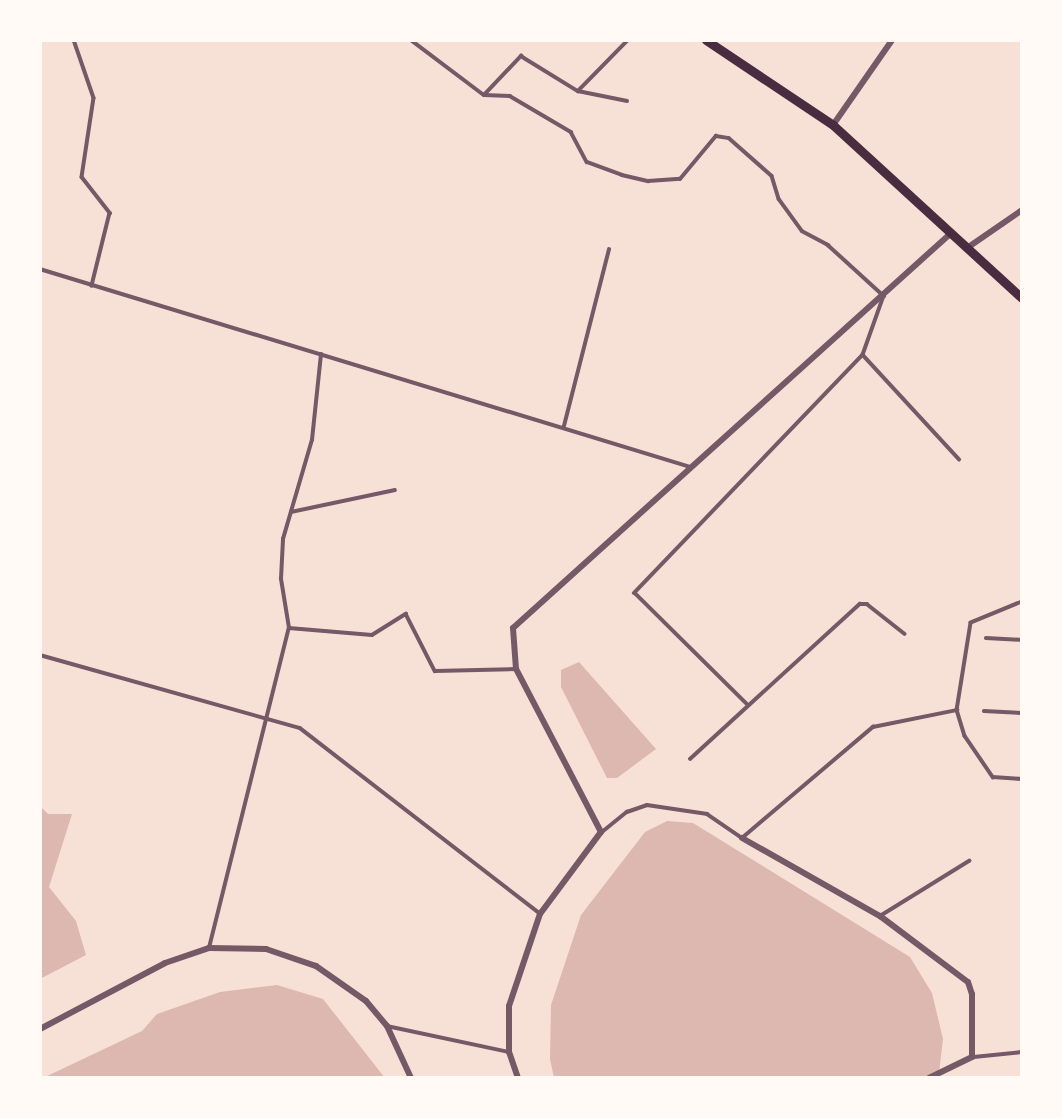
<!DOCTYPE html>
<html>
<head>
<meta charset="utf-8">
<style>
	body { margin:0 }
	#map { position:relative; width:1062px; height:1118px; overflow:hidden; background:#f7e1d7; font-family:"Golos Text",sans-serif }
	div>[style] { position:absolute }
	.water>* { inset:0; background:#dcb8b0 }
	.service>* { height:3.5px; margin:-1.75px; padding:0 1.75px; transform-origin:1.75px; border-radius:1.75px; background:#755966 }
	.minor>* { height:6px; margin:-3px; padding:0 3px; transform-origin:3px; border-radius:3px; background:#755966 }
	.secondary>* { height:9px; margin:-4.5px; padding:0 4.5px; transform-origin:4.5px; border-radius:4.5px; background:#4a2c40 }
	span { translate:-50% -50%; white-space:nowrap; text-align:center; line-height:1.15; -webkit-text-stroke:5px #fffaf5; paint-order:stroke }
	.frame { position:absolute; inset:0; border:42px solid #fffaf5; pointer-events:none }
</style>
</head>
<body>
<div id="map">
	<div class="water">
		<i style="clip-path:polygon(579px 662px,656px 749px,617px 778px,607px 778px,561px 687px,561px 670px)"></i>
		<i style="clip-path:polygon(40px 806px,48px 814px,72px 814px,49px 887px,76px 921px,86px 955px,40px 979px)"></i>
		<i style="clip-path:polygon(667px 821px,693px 823px,910px 957px,932px 993px,943px 1039px,939px 1073px,915px 1078px,554px 1078px,550px 1059px,551px 1005px,581px 915px,645px 832px)"></i>
		<i style="clip-path:polygon(277px 985px,323px 999px,385px 1078px,43px 1078px,142px 1031px,157px 1014px,220px 992px)"></i>
	</div>
	<div class="service">
		<i style="left:74px;top:40px;width:61px;rotate:71deg"></i>
		<i style="left:94px;top:98px;width:80px;rotate:98.6deg"></i>
		<i style="left:82px;top:177px;width:46px;rotate:52.1deg"></i>
		<i style="left:110px;top:213px;width:75px;rotate:103.9deg"></i>
		<i style="left:411px;top:40px;width:91px;rotate:37deg"></i>
		<i style="left:484px;top:95px;width:26px;rotate:2deg"></i>
		<i style="left:510px;top:96px;width:71px;rotate:30.5deg"></i>
		<i style="left:571px;top:132px;width:34px;rotate:62deg"></i>
		<i style="left:587px;top:162px;width:37px;rotate:20deg"></i>
		<i style="left:622px;top:175px;width:27px;rotate:13deg"></i>
		<i style="left:648px;top:181px;width:32px;rotate:-4deg"></i>
		<i style="left:680px;top:179px;width:56px;rotate:-50.1deg"></i>
		<i style="left:716px;top:136px;width:13px;rotate:9deg"></i>
		<i style="left:729px;top:138px;width:57px;rotate:41.5deg"></i>
		<i style="left:772px;top:176px;width:24px;rotate:73deg"></i>
		<i style="left:779px;top:199px;width:39px;rotate:54deg"></i>
		<i style="left:802px;top:231px;width:30px;rotate:28deg"></i>
		<i style="left:828px;top:245px;width:76px;rotate:42.3deg"></i>
		<i style="left:884px;top:296px;width:63px;rotate:109.6deg"></i>
		<i style="left:863px;top:355px;width:330px;rotate:133.8deg"></i>
		<i style="left:635px;top:593px;width:159px;rotate:44.7deg"></i>
		<i style="left:578px;top:91px;width:50px;rotate:11.5deg"></i>
		<i style="left:484px;top:95px;width:54px;rotate:-46.5deg"></i>
		<i style="left:521px;top:56px;width:67px;rotate:31.6deg"></i>
		<i style="left:578px;top:91px;width:71px;rotate:-45.6deg"></i>
		<i style="left:40px;top:269px;width:680px;rotate:16.92deg"></i>
		<i style="left:863px;top:355px;width:142px;rotate:47.3deg"></i>
		<i style="left:564px;top:426px;width:182px;rotate:-75.7deg"></i>
		<i style="left:291px;top:512px;width:106px;rotate:-11.9deg"></i>
		<i style="left:1022px;top:602px;width:55px;rotate:157.6deg"></i>
		<i style="left:971px;top:623px;width:88px;rotate:99.1deg"></i>
		<i style="left:957px;top:710px;width:27px;rotate:73deg"></i>
		<i style="left:965px;top:736px;width:50px;rotate:55.7deg"></i>
		<i style="left:993px;top:777px;width:29px;rotate:4deg"></i>
		<i style="left:289px;top:628px;width:83px;rotate:4.8deg"></i>
		<i style="left:372px;top:635px;width:40px;rotate:-32deg"></i>
		<i style="left:406px;top:614px;width:64px;rotate:63deg"></i>
		<i style="left:435px;top:671px;width:81px;rotate:-1.4deg"></i>
		<i style="left:986px;top:638px;width:36px;rotate:3deg"></i>
		<i style="left:40px;top:655px;width:270px;rotate:15.7deg"></i>
		<i style="left:300px;top:728px;width:302px;rotate:37.7deg"></i>
		<i style="left:984px;top:711px;width:38px;rotate:3deg"></i>
		<i style="left:690px;top:759px;width:230px;rotate:-42.4deg"></i>
		<i style="left:860px;top:604px;width:7px"></i>
		<i style="left:867px;top:604px;width:48px;rotate:38.3deg"></i>
		<i style="left:602px;top:832px;width:32px;rotate:-39deg"></i>
		<i style="left:627px;top:812px;width:21px;rotate:-19deg"></i>
		<i style="left:647px;top:805px;width:61px;rotate:8.5deg"></i>
		<i style="left:707px;top:814px;width:42px;rotate:34.4deg"></i>
		<i style="left:742px;top:838px;width:172px;rotate:-40.3deg"></i>
		<i style="left:873px;top:727px;width:86px;rotate:-11.4deg"></i>
		<i style="left:880px;top:916px;width:105px;rotate:-31.7deg"></i>
		<i style="left:209px;top:948px;width:330px;rotate:-76deg"></i>
		<i style="left:289px;top:628px;width:50px;rotate:-99.3deg"></i>
		<i style="left:281px;top:579px;width:40px;rotate:-87.1deg"></i>
		<i style="left:283px;top:539px;width:103px;rotate:-73.7deg"></i>
		<i style="left:312px;top:440px;width:86px;rotate:-84deg"></i>
		<i style="left:387px;top:1026px;width:125px;rotate:12deg"></i>
		<i style="left:974px;top:1057px;width:48px;rotate:-5.9deg"></i>
	</div>
	<div class="minor">
		<i style="left:833px;top:125px;width:103px;rotate:-55.2deg"></i>
		<i style="left:967px;top:248px;width:67px;rotate:-34.6deg"></i>
		<i style="left:742px;top:838px;width:159px;rotate:29.5deg"></i>
		<i style="left:880px;top:916px;width:110px;rotate:36.9deg"></i>
		<i style="left:968px;top:982px;width:13px;rotate:72deg"></i>
		<i style="left:972px;top:994px;width:63px;rotate:90deg"></i>
		<i style="left:972px;top:1057px;width:48px;rotate:154deg"></i>
		<i style="left:40px;top:1029px;width:141px;rotate:-27.8deg"></i>
		<i style="left:165px;top:963px;width:46px;rotate:-18.8deg"></i>
		<i style="left:209px;top:948px;width:57px;rotate:1deg"></i>
		<i style="left:266px;top:949px;width:53px;rotate:18.8deg"></i>
		<i style="left:316px;top:966px;width:61px;rotate:35deg"></i>
		<i style="left:366px;top:1001px;width:33px;rotate:50deg"></i>
		<i style="left:387px;top:1026px;width:57px;rotate:65.2deg"></i>
		<i style="left:518px;top:1078px;width:28px;rotate:-109deg"></i>
		<i style="left:509px;top:1052px;width:46px;rotate:-90deg"></i>
		<i style="left:509px;top:1006px;width:97px;rotate:-71.4deg"></i>
		<i style="left:540px;top:914px;width:102px;rotate:-53.4deg"></i>
		<i style="left:601px;top:832px;width:184px;rotate:-117.5deg"></i>
		<i style="left:516px;top:669px;width:41px;rotate:-94.2deg"></i>
		<i style="left:513px;top:628px;width:590px;rotate:-42.04deg"></i>
	</div>
	<div class="secondary">
		<i style="left:706px;top:40px;width:153px;rotate:33.8deg"></i>
		<i style="left:833px;top:125px;width:256px;rotate:42.5deg"></i>
	</div>
	<div class="frame"></div>
</div>
</body>
</html>
